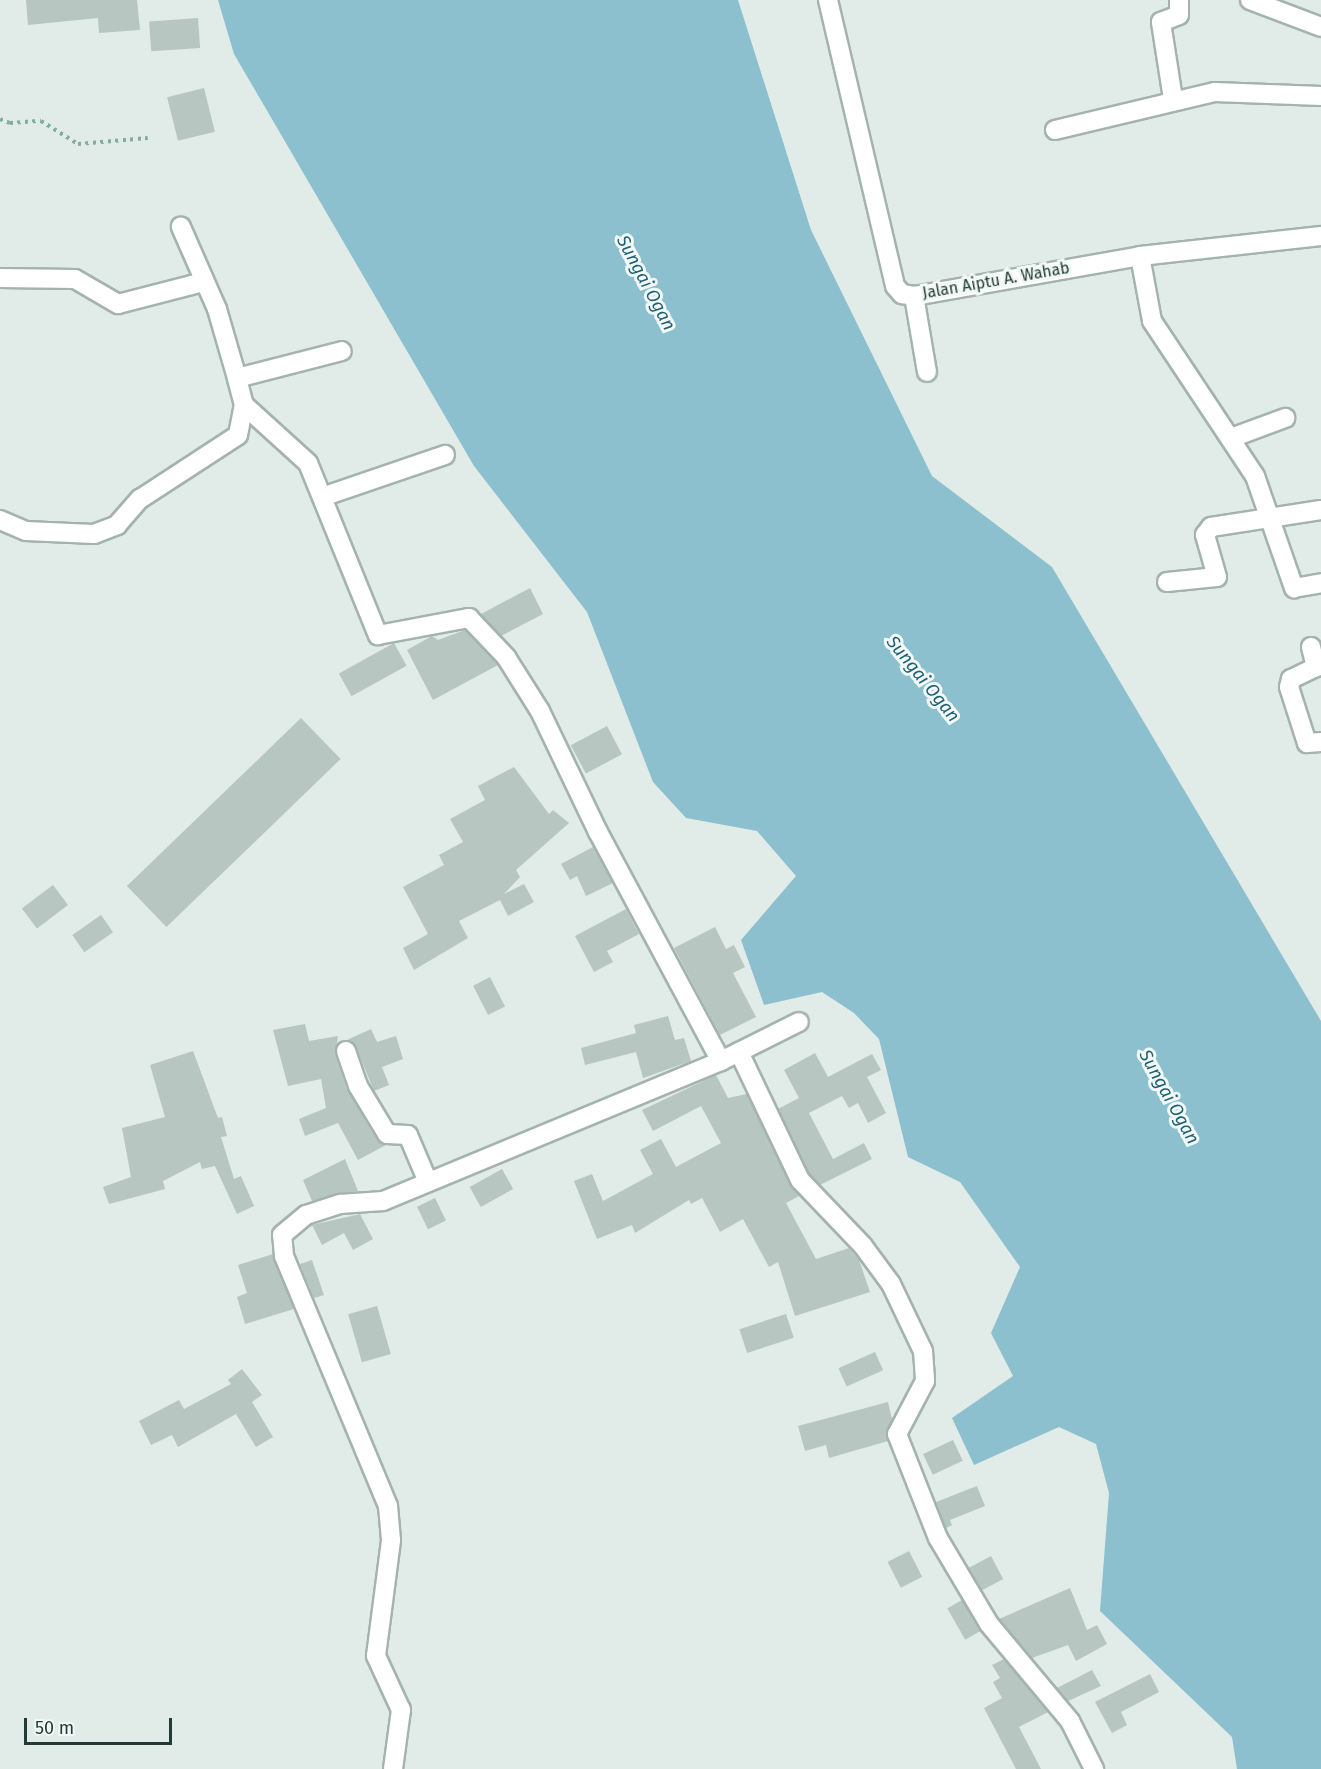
<!DOCTYPE html>
<html>
<head>
<meta charset="utf-8">
<style>
	body { margin:0 }
	#map { position:relative; width:1321px; height:1769px; overflow:hidden; background:#e1ebe7; font-family:"Fira Sans",sans-serif }
	div>[style] { position:absolute }
	.water>* { inset:0; background:#8cc0ce }
	.building>* { inset:0; background:#b7c6c0; transform-origin:0 0 }
	.path>* { height:4px; margin-top:-2px; transform-origin:0; background:repeating-linear-gradient(90deg,#83ada2 0 3px,transparent 0 7.5px) }
	.roads { filter:drop-shadow(2px 0 #a4b3ae) drop-shadow(-2px 0 #a4b3ae) drop-shadow(0 2px #a4b3ae) drop-shadow(0 -2px #a4b3ae) }
	.street>* { height:18px; margin:-9px; padding:0 9px; transform-origin:9px; border-radius:9px; background:#fff }
	span { translate:-50% -50%; white-space:nowrap; text-align:center; line-height:1.15; -webkit-text-stroke:6px #f2f8f5; paint-order:stroke }
	.street-label { font-size:16px; color:#223b36 }
	.water-label { font-size:18px; color:#1f6174; font-style:italic }
	.scale { position:absolute; left:24px; top:1718px; width:148px; height:27px; box-sizing:border-box; border:3px solid #223b36; border-top:0; padding-left:8px; font-size:18px; line-height:21px; white-space:nowrap; color:#223b36; -webkit-text-stroke:4px #f2f8f5; paint-order:stroke }
</style>
</head>
<body>
<div id="map">
	<div class="water">
		<i style="clip-path:polygon(218px 0,738px 0,811px 230px,932px 476px,1052px 567px,1321px 1021px,1321px 1769px,1237px 1769px,1232px 1737px,1100px 1611px,1109px 1493px,1096px 1444px,1059px 1427px,974px 1465px,952px 1418px,1013px 1376px,991px 1333px,1020px 1267px,960px 1182px,908px 1157px,879px 1039px,854px 1013px,822px 992px,764px 1005px,741px 940px,796px 876px,757px 831px,686px 818px,653px 782px,587px 612px,474px 466px,234px 54px)"></i>
	</div>
	<div class="building">
		<i style="clip-path:polygon(26px 0,137px 0,140px 30px,99px 33px,98px 18px,28px 25px)"></i>
		<i style="left:198px;top:18px;width:30px;height:49px;rotate:86deg"></i>
		<i style="left:204px;top:88px;width:45px;height:38px;rotate:76deg"></i>
		<i style="clip-path:polygon(530px 588px,543px 614px,501px 636px,481px 614px)"></i>
		<i style="clip-path:polygon(465px 630px,498px 665px,433px 700px,407px 650px,432px 636px,438px 640px)"></i>
		<i style="left:394px;top:643px;width:26px;height:63px;rotate:61deg"></i>
		<i style="left:301px;top:718px;width:57px;height:242px;rotate:46deg"></i>
		<i style="left:607px;top:726px;width:32px;height:41px;rotate:62deg"></i>
		<i style="clip-path:polygon(514px 767px,549px 814px,553px 810px,569px 823px,516px 870px,520px 877px,504px 894px,524px 884px,534px 902px,508px 916px,500px 900px,459px 921px,468px 938px,414px 970px,403px 948px,428px 934px,403px 887px,444px 865px,439px 855px,463px 842px,450px 819px,485px 800px,478px 786px)"></i>
		<i style="clip-path:polygon(593px 847px,613px 883px,586px 896px,577px 876px,570px 880px,561px 864px)"></i>
		<i style="left:53px;top:885px;width:25px;height:39px;rotate:53deg"></i>
		<i style="clip-path:polygon(626px 909px,639px 934px,607px 951px,613px 962px,594px 972px,575px 936px)"></i>
		<i style="left:101px;top:915px;width:21px;height:35px;rotate:55deg"></i>
		<i style="clip-path:polygon(715px 927px,726px 949px,734px 945px,745px 967px,733px 973px,756px 1017px,720px 1035px,674px 948px)"></i>
		<i style="left:490px;top:977px;width:33px;height:19px;rotate:63deg"></i>
		<i style="clip-path:polygon(668px 1016px,675px 1040px,684px 1038px,691px 1061px,643px 1078px,636px 1052px,585px 1065px,581px 1048px,636px 1033px,634px 1025px)"></i>
		<i style="clip-path:polygon(305px 1024px,309px 1041px,338px 1036px,335px 1054px,347px 1090px,377px 1140px,386px 1145px,358px 1160px,338px 1123px,305px 1136px,299px 1119px,326px 1108px,321px 1079px,288px 1086px,273px 1030px)"></i>
		<i style="clip-path:polygon(371px 1029px,377px 1042px,396px 1036px,403px 1059px,382px 1067px,389px 1085px,374px 1091px,356px 1047px,347px 1040px)"></i>
		<i style="clip-path:polygon(193px 1051px,218px 1118px,222px 1117px,227px 1136px,221px 1137px,234px 1179px,241px 1176px,254px 1206px,237px 1214px,215px 1166px,202px 1169px,200px 1162px,163px 1181px,165px 1189px,109px 1204px,103px 1187px,131px 1177px,122px 1128px,165px 1117px,150px 1065px)"></i>
		<i style="clip-path:polygon(815px 1053px,828px 1077px,872px 1054px,881px 1070px,867px 1077px,886px 1113px,868px 1123px,858px 1103px,849px 1108px,842px 1096px,809px 1113px,833px 1159px,864px 1143px,872px 1159px,820px 1185px,809px 1174px,778px 1109px,799px 1098px,784px 1070px)"></i>
		<i style="clip-path:polygon(716px 1075px,728px 1098px,747px 1094px,799px 1196px,786px 1203px,816px 1259px,849px 1248px,859px 1260px,870px 1292px,795px 1316px,778px 1262px,769px 1267px,743px 1219px,720px 1232px,702px 1198px,691px 1204px,689px 1200px,635px 1233px,632px 1225px,597px 1239px,574px 1181px,592px 1174px,603px 1201px,653px 1174px,640px 1150px,661px 1139px,676px 1167px,721px 1143px,701px 1106px,653px 1131px,642px 1110px)"></i>
		<i style="clip-path:polygon(345px 1159px,358px 1191px,312px 1201px,303px 1180px)"></i>
		<i style="left:502px;top:1169px;width:23px;height:37px;rotate:61deg"></i>
		<i style="left:435px;top:1198px;width:25px;height:20px;rotate:64deg"></i>
		<i style="clip-path:polygon(360px 1214px,373px 1239px,353px 1250px,344px 1233px,322px 1245px,312px 1225px)"></i>
		<i style="clip-path:polygon(273px 1254px,294px 1309px,245px 1324px,237px 1297px,247px 1293px,238px 1265px)"></i>
		<i style="clip-path:polygon(312px 1260px,324px 1295px,314px 1298px,300px 1264px)"></i>
		<i style="left:377px;top:1306px;width:50px;height:30px;rotate:74deg"></i>
		<i style="left:786px;top:1314px;width:25px;height:49px;rotate:72deg"></i>
		<i style="left:875px;top:1352px;width:20px;height:40px;rotate:66deg"></i>
		<i style="clip-path:polygon(242px 1369px,262px 1395px,252px 1402px,273px 1437px,256px 1447px,236px 1414px,178px 1447px,172px 1435px,151px 1445px,139px 1421px,179px 1400px,184px 1409px,231px 1384px,228px 1380px)"></i>
		<i style="clip-path:polygon(888px 1402px,892px 1419px,886px 1433px,888px 1441px,829px 1458px,826px 1445px,805px 1451px,798px 1426px)"></i>
		<i style="left:953px;top:1440px;width:23px;height:33px;rotate:65deg"></i>
		<i style="clip-path:polygon(977px 1486px,985px 1506px,950px 1520px,952px 1525px,946px 1528px,936px 1502px)"></i>
		<i style="left:909px;top:1551px;width:29px;height:24px;rotate:63deg"></i>
		<i style="left:991px;top:1556px;width:26px;height:25px;rotate:62deg"></i>
		<i style="clip-path:polygon(1070px 1588px,1087px 1630px,1097px 1625px,1107px 1644px,1076px 1661px,1068px 1645px,1032px 1658px,999px 1619px)"></i>
		<i style="left:962px;top:1600px;width:36px;height:17px;rotate:60deg"></i>
		<i style="clip-path:polygon(1004px 1659px,1048px 1712px,1019px 1727px,1041px 1769px,1016px 1769px,984px 1708px,1002px 1698px,993px 1682px,1000px 1678px,992px 1665px)"></i>
		<i style="clip-path:polygon(1092px 1670px,1101px 1686px,1068px 1701px,1057px 1688px)"></i>
		<i style="clip-path:polygon(1150px 1674px,1159px 1692px,1121px 1712px,1127px 1725px,1112px 1733px,1095px 1702px)"></i>
	</div>
	<div class="path">
		<i style="left:0;top:119px;width:11px;rotate:22deg"></i>
		<i style="left:10px;top:123px;width:31px;rotate:-4deg"></i>
		<i style="left:41px;top:121px;width:44px;rotate:31.9deg"></i>
		<i style="left:78px;top:144px;width:70px;rotate:-4.9deg"></i>
	</div>
	<div class="roads">
		<div class="street">
			<i style="left:828px;top:0;width:294px;rotate:76.8deg"></i>
			<i style="left:895px;top:286px;width:11px;rotate:49deg"></i>
			<i style="left:902px;top:294px;width:12px;rotate:9deg"></i>
			<i style="left:914px;top:296px;width:230px;rotate:-10deg"></i>
			<i style="left:1140px;top:256px;width:182px;rotate:-6.3deg"></i>
			<i style="left:1250px;top:0;width:76px;rotate:20.8deg"></i>
			<i style="left:1173px;top:99px;width:78px;rotate:-98.9deg"></i>
			<i style="left:1161px;top:22px;width:19px;rotate:-21deg"></i>
			<i style="left:1179px;top:15px;width:15px;rotate:-90deg"></i>
			<i style="left:1055px;top:130px;width:164px;rotate:-13.4deg"></i>
			<i style="left:1215px;top:92px;width:106px;rotate:2.2deg"></i>
			<i style="left:1140px;top:256px;width:66px;rotate:79.5deg"></i>
			<i style="left:1152px;top:321px;width:186px;rotate:56.4deg"></i>
			<i style="left:1255px;top:476px;width:119px;rotate:70.8deg"></i>
			<i style="left:1294px;top:588px;width:27px;rotate:-10deg"></i>
			<i style="left:0;top:278px;width:75px;rotate:0.8deg"></i>
			<i style="left:75px;top:279px;width:50px;rotate:30.2deg"></i>
			<i style="left:118px;top:304px;width:88px;rotate:-14.5deg"></i>
			<i style="left:914px;top:296px;width:77px;rotate:80.3deg"></i>
			<i style="left:237px;top:378px;width:108px;rotate:-14.4deg"></i>
			<i style="left:244px;top:405px;width:86px;rotate:42.2deg"></i>
			<i style="left:308px;top:463px;width:186px;rotate:67.9deg"></i>
			<i style="left:378px;top:635px;width:93px;rotate:-10.6deg"></i>
			<i style="left:469px;top:618px;width:54px;rotate:46.5deg"></i>
			<i style="left:506px;top:657px;width:64px;rotate:57.8deg"></i>
			<i style="left:540px;top:711px;width:134px;rotate:64.4deg"></i>
			<i style="left:598px;top:832px;width:260px;rotate:61.8deg"></i>
			<i style="left:1231px;top:438px;width:58px;rotate:-20.3deg"></i>
			<i style="left:322px;top:497px;width:130px;rotate:-18.9deg"></i>
			<i style="left:0;top:520px;width:28px;rotate:23deg"></i>
			<i style="left:26px;top:531px;width:68px;rotate:2.5deg"></i>
			<i style="left:94px;top:534px;width:25px;rotate:-21deg"></i>
			<i style="left:117px;top:525px;width:35px;rotate:-49deg"></i>
			<i style="left:140px;top:499px;width:117px;rotate:-33.1deg"></i>
			<i style="left:238px;top:435px;width:31px;rotate:-79deg"></i>
			<i style="left:244px;top:405px;width:28px;rotate:-105deg"></i>
			<i style="left:237px;top:378px;width:72px;rotate:-106.2deg"></i>
			<i style="left:217px;top:309px;width:90px;rotate:-113.7deg"></i>
			<i style="left:1167px;top:582px;width:50px;rotate:-5.7deg"></i>
			<i style="left:1217px;top:577px;width:44px;rotate:-105.9deg"></i>
			<i style="left:1205px;top:535px;width:10px;rotate:-53deg"></i>
			<i style="left:1211px;top:527px;width:111px;rotate:-8.8deg"></i>
			<i style="left:1311px;top:647px;width:21px;rotate:76deg"></i>
			<i style="left:1316px;top:667px;width:28px;rotate:154deg"></i>
			<i style="left:1291px;top:679px;width:8px;rotate:104deg"></i>
			<i style="left:1289px;top:687px;width:59px;rotate:72.2deg"></i>
			<i style="left:1307px;top:743px;width:14px;rotate:-4deg"></i>
			<i style="left:346px;top:1051px;width:37px;rotate:71deg"></i>
			<i style="left:358px;top:1086px;width:56px;rotate:58.9deg"></i>
			<i style="left:387px;top:1134px;width:21px;rotate:3deg"></i>
			<i style="left:408px;top:1135px;width:51px;rotate:66.9deg"></i>
			<i style="left:739px;top:1052px;width:142px;rotate:64.5deg"></i>
			<i style="left:800px;top:1180px;width:91px;rotate:46.3deg"></i>
			<i style="left:863px;top:1246px;width:47px;rotate:53.6deg"></i>
			<i style="left:891px;top:1284px;width:74px;rotate:64.5deg"></i>
			<i style="left:923px;top:1351px;width:30px;rotate:86deg"></i>
			<i style="left:925px;top:1381px;width:60px;rotate:117.8deg"></i>
			<i style="left:897px;top:1434px;width:112px;rotate:68.5deg"></i>
			<i style="left:938px;top:1538px;width:100px;rotate:59.3deg"></i>
			<i style="left:989px;top:1624px;width:126px;rotate:50.1deg"></i>
			<i style="left:1070px;top:1721px;width:54px;rotate:63.4deg"></i>
			<i style="left:393px;top:1769px;width:60px;rotate:-82.3deg"></i>
			<i style="left:401px;top:1710px;width:60px;rotate:-114.8deg"></i>
			<i style="left:376px;top:1656px;width:117px;rotate:-82.6deg"></i>
			<i style="left:391px;top:1540px;width:34px;rotate:-95deg"></i>
			<i style="left:388px;top:1506px;width:271px;rotate:-112.6deg"></i>
			<i style="left:284px;top:1256px;width:21px;rotate:-95deg"></i>
			<i style="left:282px;top:1235px;width:31px;rotate:-40deg"></i>
			<i style="left:306px;top:1215px;width:36px;rotate:-18deg"></i>
			<i style="left:340px;top:1204px;width:43px;rotate:-4deg"></i>
			<i style="left:383px;top:1201px;width:366px;rotate:-22.5deg"></i>
			<i style="left:721px;top:1061px;width:87px;rotate:-26.6deg"></i>
		</div>
	</div>
	<div class="street-label">
		<span style="left:996px;top:281px;rotate:-10deg">Jalan Aiptu A. Wahab</span>
	</div>
	<div class="water-label">
		<span style="left:646px;top:283px;rotate:62deg">Sungai Ogan</span>
		<span style="left:923px;top:679px;rotate:51deg">Sungai Ogan</span>
		<span style="left:1169px;top:1097px;rotate:61deg">Sungai Ogan</span>
	</div>
	<div class="scale">50 m</div>
</div>
</body>
</html>
